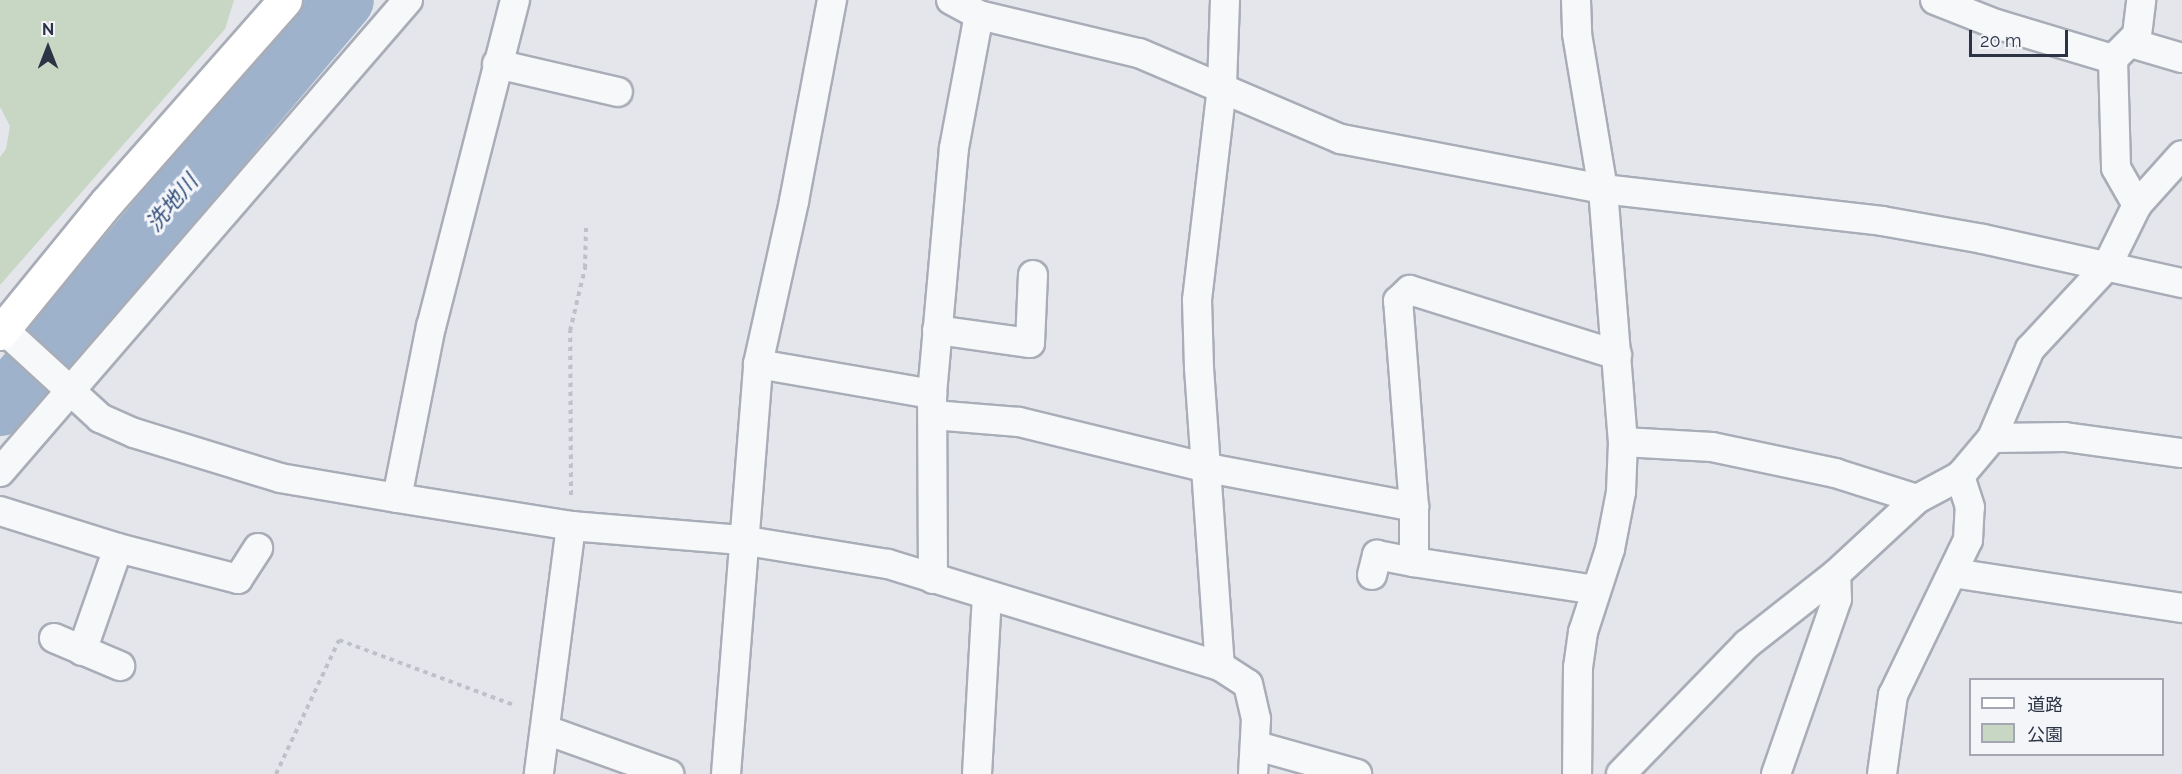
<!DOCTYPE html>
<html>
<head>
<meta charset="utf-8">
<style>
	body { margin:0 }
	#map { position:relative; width:2182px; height:774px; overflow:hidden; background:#e4e6ec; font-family:Raleway,"Noto Sans JP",sans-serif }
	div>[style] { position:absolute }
	.green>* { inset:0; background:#c8d6c4 }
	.river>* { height:60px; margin:-30px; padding:0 30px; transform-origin:30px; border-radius:30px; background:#9eb2cc }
	.path>* { height:4px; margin-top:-2px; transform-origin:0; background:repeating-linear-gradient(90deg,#bec1c7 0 4.5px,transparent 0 9px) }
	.roads { filter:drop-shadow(2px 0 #a9adb7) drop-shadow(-2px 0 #a9adb7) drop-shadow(0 2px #a9adb7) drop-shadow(0 -2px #a9adb7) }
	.street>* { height:28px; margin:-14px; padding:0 14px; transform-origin:14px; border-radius:14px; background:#f7f8fa }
	.secondary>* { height:33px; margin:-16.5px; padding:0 16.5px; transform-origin:16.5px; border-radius:16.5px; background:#fff }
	span { translate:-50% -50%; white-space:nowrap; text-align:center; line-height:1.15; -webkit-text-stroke:6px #f4f5f9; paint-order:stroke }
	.water-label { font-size:22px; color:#33507a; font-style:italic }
	.legend { position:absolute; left:1969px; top:678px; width:195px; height:78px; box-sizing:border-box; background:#f4f5f9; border:2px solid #a4a7b1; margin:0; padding:8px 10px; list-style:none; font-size:18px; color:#2b3345 }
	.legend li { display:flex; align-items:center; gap:12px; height:30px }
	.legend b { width:30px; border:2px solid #a4a7b1 }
	.north { position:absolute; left:18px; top:18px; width:60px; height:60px; -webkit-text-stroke:4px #f4f5f9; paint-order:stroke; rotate:0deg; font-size:16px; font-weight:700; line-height:24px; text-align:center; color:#2b3345 }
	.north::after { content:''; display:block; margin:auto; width:21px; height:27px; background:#2b3345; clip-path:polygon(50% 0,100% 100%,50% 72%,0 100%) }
	.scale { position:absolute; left:1969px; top:30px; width:99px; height:27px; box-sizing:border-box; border:3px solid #2b3345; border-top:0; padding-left:8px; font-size:18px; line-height:21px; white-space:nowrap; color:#2b3345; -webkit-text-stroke:4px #f4f5f9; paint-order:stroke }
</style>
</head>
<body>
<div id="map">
	<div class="green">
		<i style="clip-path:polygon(0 0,234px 0,225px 29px,0 285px,0 157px,6px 149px,10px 126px,0 107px)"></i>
	</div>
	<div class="river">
		<i style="left:0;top:406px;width:532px;rotate:-49.73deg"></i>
	</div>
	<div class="path">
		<i style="left:571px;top:495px;width:164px;rotate:-90.3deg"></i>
		<i style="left:570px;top:331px;width:65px;rotate:-76.6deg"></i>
		<i style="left:585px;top:268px;width:40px;rotate:-88.6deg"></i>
		<i style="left:276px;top:774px;width:148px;rotate:-64.8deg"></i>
		<i style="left:339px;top:640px;width:189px;rotate:20.4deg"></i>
	</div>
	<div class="roads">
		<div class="street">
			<i style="left:515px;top:0;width:337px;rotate:104.4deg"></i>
			<i style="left:431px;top:326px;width:175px;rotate:101.2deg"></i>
			<i style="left:397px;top:498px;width:176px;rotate:9.1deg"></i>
			<i style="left:571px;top:526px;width:250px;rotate:97.4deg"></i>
			<i style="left:951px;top:0;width:32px;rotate:28deg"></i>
			<i style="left:979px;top:15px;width:164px;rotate:13.4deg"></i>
			<i style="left:1139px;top:53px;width:220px;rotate:23.1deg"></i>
			<i style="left:1341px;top:139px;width:267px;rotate:10.8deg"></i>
			<i style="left:1603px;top:189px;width:281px;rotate:6.5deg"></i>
			<i style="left:1882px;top:221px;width:103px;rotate:10.1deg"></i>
			<i style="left:1983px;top:239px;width:204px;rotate:12.5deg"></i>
			<i style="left:1225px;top:0;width:87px;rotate:92deg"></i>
			<i style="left:1222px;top:87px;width:214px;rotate:96.7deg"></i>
			<i style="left:1197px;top:300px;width:68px;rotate:88.3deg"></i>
			<i style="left:1199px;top:368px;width:299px;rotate:86deg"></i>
			<i style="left:1220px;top:666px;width:33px;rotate:33deg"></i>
			<i style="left:1248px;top:684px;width:36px;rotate:77deg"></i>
			<i style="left:1256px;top:719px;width:55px;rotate:93.1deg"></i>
			<i style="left:1576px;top:0;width:34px;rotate:88deg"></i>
			<i style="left:1577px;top:34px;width:157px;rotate:80.5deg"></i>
			<i style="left:1603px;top:189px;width:254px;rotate:85.5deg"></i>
			<i style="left:1623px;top:442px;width:50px;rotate:92.3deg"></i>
			<i style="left:1621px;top:492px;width:58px;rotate:100.9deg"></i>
			<i style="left:1610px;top:549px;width:87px;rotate:108deg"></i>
			<i style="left:1583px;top:632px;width:35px;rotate:98deg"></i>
			<i style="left:1578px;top:667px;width:107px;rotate:90.5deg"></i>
			<i style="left:1935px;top:0;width:66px;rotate:21.5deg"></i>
			<i style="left:1996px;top:24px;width:122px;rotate:16.7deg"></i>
			<i style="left:2113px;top:59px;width:109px;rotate:88.4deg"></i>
			<i style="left:2116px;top:168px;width:43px;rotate:60.4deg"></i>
			<i style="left:2131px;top:43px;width:53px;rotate:16.4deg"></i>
			<i style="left:2113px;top:59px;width:34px;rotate:-45deg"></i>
			<i style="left:2137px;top:35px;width:35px;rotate:-83deg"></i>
			<i style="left:497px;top:64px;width:124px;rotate:13deg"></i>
			<i style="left:3px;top:329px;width:132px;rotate:42.5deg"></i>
			<i style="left:100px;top:418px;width:37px;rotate:24deg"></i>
			<i style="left:134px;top:433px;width:153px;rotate:17.1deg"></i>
			<i style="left:280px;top:478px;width:119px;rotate:9.7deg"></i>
			<i style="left:937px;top:330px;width:94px;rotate:8deg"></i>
			<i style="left:1030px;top:343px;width:68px;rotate:-87.5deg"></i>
			<i style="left:758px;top:364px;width:177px;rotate:9.8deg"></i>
			<i style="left:933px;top:415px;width:86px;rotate:4.7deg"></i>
			<i style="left:1019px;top:422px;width:189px;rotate:13.7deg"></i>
			<i style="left:1203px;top:467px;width:215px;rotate:10.7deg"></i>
			<i style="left:1992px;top:438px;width:73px;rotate:-0.8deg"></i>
			<i style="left:2065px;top:437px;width:118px;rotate:7.8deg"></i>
			<i style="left:1623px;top:442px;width:89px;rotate:3.2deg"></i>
			<i style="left:1712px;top:447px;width:126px;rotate:11.9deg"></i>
			<i style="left:1835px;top:473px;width:86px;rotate:17.6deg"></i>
			<i style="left:0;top:472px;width:624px;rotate:-49.16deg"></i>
			<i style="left:0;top:511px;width:124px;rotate:17.4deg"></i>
			<i style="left:118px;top:548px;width:124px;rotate:14.5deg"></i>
			<i style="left:238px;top:579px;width:37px;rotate:-57deg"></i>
			<i style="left:571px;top:526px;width:171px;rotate:4.7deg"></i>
			<i style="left:741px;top:540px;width:149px;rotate:9.3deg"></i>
			<i style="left:888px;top:564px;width:347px;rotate:17.1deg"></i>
			<i style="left:1953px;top:573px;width:232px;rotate:8.7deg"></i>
			<i style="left:1372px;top:575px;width:21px;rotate:-76deg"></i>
			<i style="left:1377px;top:555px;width:38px;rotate:11deg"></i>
			<i style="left:933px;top:579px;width:185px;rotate:-90.3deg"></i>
			<i style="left:932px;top:394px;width:247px;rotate:-84.9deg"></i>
			<i style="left:954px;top:148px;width:135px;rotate:-79.4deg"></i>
			<i style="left:1596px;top:590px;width:184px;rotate:-171.3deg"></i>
			<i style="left:1414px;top:562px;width:55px;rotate:-90deg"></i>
			<i style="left:1414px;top:507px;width:207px;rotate:-94.4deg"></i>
			<i style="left:1398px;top:301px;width:16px;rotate:-43deg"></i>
			<i style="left:1410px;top:290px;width:217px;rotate:17.4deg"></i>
			<i style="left:54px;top:638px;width:72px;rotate:23deg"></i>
			<i style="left:82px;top:651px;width:109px;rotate:-70.7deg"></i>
			<i style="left:546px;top:730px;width:131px;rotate:19.7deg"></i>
			<i style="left:1257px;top:746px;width:104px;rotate:15.6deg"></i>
			<i style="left:726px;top:774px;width:411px;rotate:-85.5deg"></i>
			<i style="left:758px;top:364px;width:167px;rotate:-77.5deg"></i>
			<i style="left:794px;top:201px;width:205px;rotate:-79.3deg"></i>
			<i style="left:977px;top:774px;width:178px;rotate:-86.8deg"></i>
			<i style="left:1621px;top:774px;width:181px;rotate:-45.9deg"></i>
			<i style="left:1747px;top:644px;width:113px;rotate:-38.2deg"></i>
			<i style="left:1836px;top:574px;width:110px;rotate:-42.8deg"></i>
			<i style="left:1917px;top:499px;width:49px;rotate:-28.1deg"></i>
			<i style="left:1960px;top:476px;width:50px;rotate:-49.9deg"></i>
			<i style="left:1992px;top:438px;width:97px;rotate:-66.9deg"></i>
			<i style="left:2030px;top:349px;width:113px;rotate:-47.1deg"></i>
			<i style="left:2107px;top:266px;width:68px;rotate:-63.8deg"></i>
			<i style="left:2137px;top:205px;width:67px;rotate:-48deg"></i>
			<i style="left:1776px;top:774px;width:185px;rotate:-70.8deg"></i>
			<i style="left:1837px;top:599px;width:25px;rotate:-92deg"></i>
			<i style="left:1882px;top:774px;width:80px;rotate:-82.1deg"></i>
			<i style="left:1893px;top:695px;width:172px;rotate:-64.2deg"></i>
			<i style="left:1968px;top:540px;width:33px;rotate:-87deg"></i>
			<i style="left:1970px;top:507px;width:33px;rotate:-108deg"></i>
		</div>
		<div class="secondary">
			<i style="left:0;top:333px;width:169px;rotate:-50.8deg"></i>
			<i style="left:107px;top:202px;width:269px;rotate:-48.6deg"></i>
		</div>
	</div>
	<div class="water-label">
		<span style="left:172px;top:203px;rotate:-50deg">洗地川</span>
	</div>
	<ul class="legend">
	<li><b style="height:8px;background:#fff"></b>道路</li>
	<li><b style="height:16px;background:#c8d6c4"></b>公園</li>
	</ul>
	<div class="north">N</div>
	<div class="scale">20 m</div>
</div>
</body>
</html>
